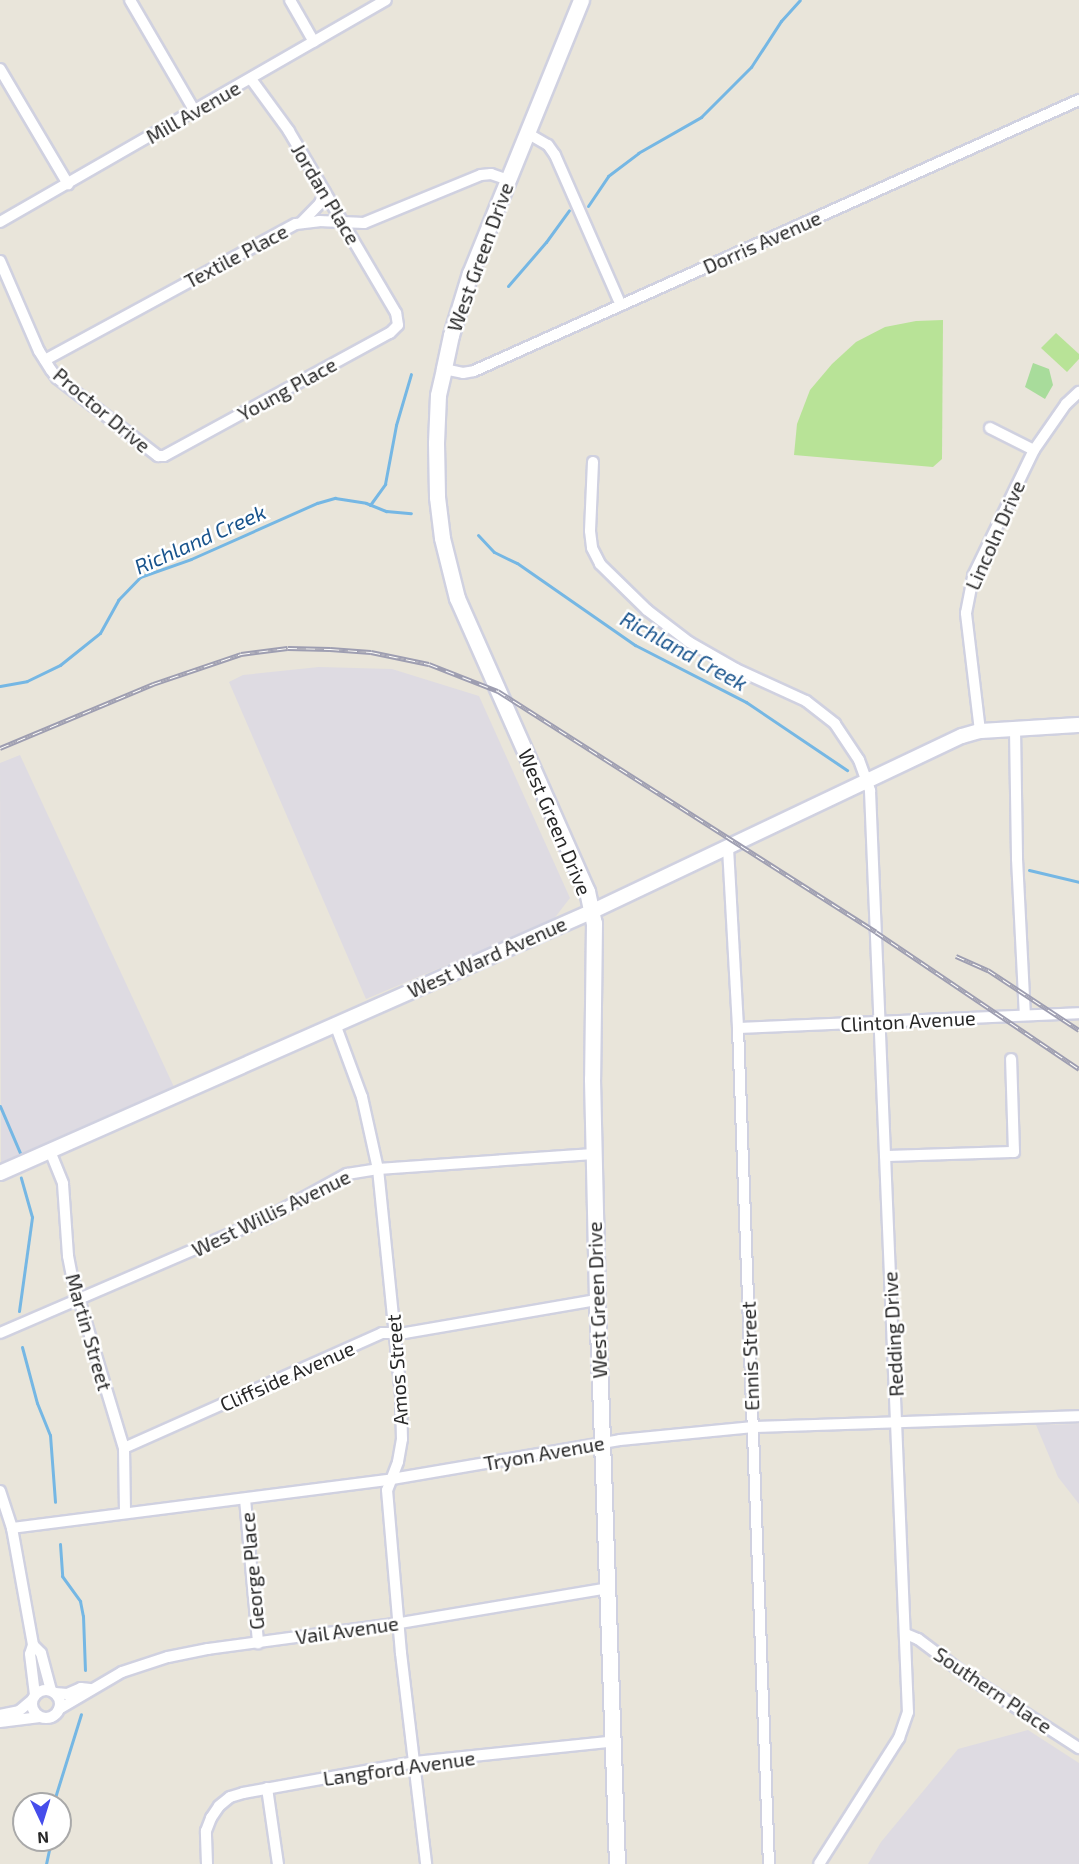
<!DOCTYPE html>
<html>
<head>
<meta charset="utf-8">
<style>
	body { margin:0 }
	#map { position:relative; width:1079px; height:1864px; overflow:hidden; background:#e9e5da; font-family:"Exo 2",sans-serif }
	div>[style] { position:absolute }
	.industrial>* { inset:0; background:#dedbe2 }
	.green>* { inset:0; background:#a8dc9b }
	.pitch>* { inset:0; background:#b8e397 }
	.stream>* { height:3px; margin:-1.5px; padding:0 1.5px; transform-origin:1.5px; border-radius:1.5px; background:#75b7e4 }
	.roads { filter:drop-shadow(2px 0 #d0d1e0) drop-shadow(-2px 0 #d0d1e0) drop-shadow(0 2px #d0d1e0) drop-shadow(0 -2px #d0d1e0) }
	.minor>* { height:10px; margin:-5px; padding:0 5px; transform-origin:5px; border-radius:5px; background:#fff }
	.minor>.ring { margin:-5px; padding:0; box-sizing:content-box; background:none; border:10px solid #fff; border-radius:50% }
	.tertiary>* { height:14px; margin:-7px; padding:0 7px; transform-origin:7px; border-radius:7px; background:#fff }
	.secondary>* { height:15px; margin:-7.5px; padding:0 7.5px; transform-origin:7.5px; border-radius:7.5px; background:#fff }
	.rail>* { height:5px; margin-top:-2.5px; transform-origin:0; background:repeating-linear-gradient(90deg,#fff 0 9px,#9e9eb1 0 18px); box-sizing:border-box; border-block:2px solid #9e9eb1 }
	span { translate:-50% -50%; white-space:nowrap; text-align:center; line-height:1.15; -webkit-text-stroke:5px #fff; paint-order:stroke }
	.street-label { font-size:20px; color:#282828 }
	.water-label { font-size:21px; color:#18538c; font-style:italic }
	.north { position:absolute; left:12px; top:1792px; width:60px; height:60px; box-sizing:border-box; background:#fff; border:2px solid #a9a9a9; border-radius:50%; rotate:176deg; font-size:16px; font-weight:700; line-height:24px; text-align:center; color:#282828 }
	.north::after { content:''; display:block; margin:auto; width:21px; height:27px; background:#464deb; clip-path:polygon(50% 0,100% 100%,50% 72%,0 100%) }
</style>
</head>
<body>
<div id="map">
	<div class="industrial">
		<i style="clip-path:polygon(319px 667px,392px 669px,479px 696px,570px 898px,553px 920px,366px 999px,229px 682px,243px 675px)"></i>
		<i style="clip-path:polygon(20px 755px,174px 1087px,1px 1166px,0 763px)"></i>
		<i style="clip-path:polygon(1079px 1424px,1079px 1504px,1058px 1477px,1036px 1425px)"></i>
		<i style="clip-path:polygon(1028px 1730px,1079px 1763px,1079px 1864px,868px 1864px,881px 1842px,958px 1749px)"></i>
	</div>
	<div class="green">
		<i style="clip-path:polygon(1033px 363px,1049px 369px,1053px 385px,1045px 399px,1025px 387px)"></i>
	</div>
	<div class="pitch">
		<i style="clip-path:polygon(943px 320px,942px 459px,933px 467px,794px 455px,797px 424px,810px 390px,832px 364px,856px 342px,885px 327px,916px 321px)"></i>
		<i style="clip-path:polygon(1056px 333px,1079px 354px,1079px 359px,1067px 372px,1041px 348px)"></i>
	</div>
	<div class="stream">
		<i style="left:588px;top:206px;width:36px;rotate:-56deg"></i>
		<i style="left:608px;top:176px;width:38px;rotate:-37deg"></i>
		<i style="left:638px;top:153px;width:73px;rotate:-29.7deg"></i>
		<i style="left:701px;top:117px;width:71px;rotate:-45deg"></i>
		<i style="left:751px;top:67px;width:55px;rotate:-56.9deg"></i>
		<i style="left:781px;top:21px;width:28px;rotate:-48deg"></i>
		<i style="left:508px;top:286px;width:58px;rotate:-49.2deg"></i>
		<i style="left:546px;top:242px;width:39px;rotate:-54deg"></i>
		<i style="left:370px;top:505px;width:26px;rotate:-54deg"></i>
		<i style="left:385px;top:484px;width:60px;rotate:-79.4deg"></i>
		<i style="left:396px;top:425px;width:53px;rotate:-73.6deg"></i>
		<i style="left:478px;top:535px;width:23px;rotate:47deg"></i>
		<i style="left:494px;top:552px;width:25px;rotate:26deg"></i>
		<i style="left:517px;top:563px;width:144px;rotate:34.8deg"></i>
		<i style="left:635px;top:645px;width:125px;rotate:27.2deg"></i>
		<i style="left:746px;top:702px;width:122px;rotate:34deg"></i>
		<i style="left:0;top:686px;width:27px;rotate:-10deg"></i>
		<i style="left:27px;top:681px;width:37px;rotate:-26deg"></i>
		<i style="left:60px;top:665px;width:51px;rotate:-38.7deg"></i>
		<i style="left:100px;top:633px;width:38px;rotate:-61deg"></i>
		<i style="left:118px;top:600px;width:32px;rotate:-46deg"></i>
		<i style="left:140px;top:577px;width:54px;rotate:-19.4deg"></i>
		<i style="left:191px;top:559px;width:138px;rotate:-24deg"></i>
		<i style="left:317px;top:503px;width:19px;rotate:-16deg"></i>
		<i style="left:335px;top:498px;width:31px;rotate:9deg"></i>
		<i style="left:366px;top:503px;width:22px;rotate:22deg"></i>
		<i style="left:386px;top:511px;width:25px;rotate:5deg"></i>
		<i style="left:1029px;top:870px;width:51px;rotate:13.5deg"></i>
		<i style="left:0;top:1106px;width:51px;rotate:66.9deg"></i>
		<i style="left:19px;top:1311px;width:95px;rotate:-82.1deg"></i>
		<i style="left:32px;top:1217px;width:41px;rotate:-105.8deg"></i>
		<i style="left:22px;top:1347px;width:58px;rotate:75deg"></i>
		<i style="left:37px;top:1403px;width:35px;rotate:68deg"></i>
		<i style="left:50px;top:1435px;width:67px;rotate:85.7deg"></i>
		<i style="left:60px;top:1544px;width:32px;rotate:86deg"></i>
		<i style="left:62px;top:1576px;width:31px;rotate:54deg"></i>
		<i style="left:80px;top:1601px;width:15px;rotate:79deg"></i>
		<i style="left:83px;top:1616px;width:54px;rotate:87.9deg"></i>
		<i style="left:53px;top:1804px;width:94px;rotate:-72.7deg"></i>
		<i style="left:46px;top:1864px;width:25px;rotate:-78deg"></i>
	</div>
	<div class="roads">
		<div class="minor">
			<i style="left:130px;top:0;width:127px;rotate:59.8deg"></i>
			<i style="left:290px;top:0;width:48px;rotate:60.3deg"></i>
			<i style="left:0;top:69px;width:134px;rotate:59.4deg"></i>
			<i style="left:527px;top:133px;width:24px;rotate:30deg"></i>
			<i style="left:548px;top:145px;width:12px;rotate:55deg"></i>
			<i style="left:555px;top:155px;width:164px;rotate:66.3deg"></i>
			<i style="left:0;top:222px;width:445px;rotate:-29.9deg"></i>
			<i style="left:301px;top:223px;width:28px;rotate:-46deg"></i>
			<i style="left:320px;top:203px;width:12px;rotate:-66deg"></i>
			<i style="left:0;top:261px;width:98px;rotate:66.6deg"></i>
			<i style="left:39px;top:351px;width:22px;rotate:58deg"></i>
			<i style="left:51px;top:370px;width:10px;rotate:53deg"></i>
			<i style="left:57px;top:378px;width:128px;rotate:37.7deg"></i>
			<i style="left:158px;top:456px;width:6px"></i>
			<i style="left:164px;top:456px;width:257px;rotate:-28.6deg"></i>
			<i style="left:390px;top:333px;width:11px;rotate:-45deg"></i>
			<i style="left:398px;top:325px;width:12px;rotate:-99deg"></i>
			<i style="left:396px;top:313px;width:211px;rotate:-120.5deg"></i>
			<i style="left:289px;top:131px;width:64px;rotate:-126.2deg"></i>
			<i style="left:45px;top:360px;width:285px;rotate:-28.5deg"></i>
			<i style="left:296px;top:224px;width:23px;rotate:-7deg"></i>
			<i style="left:319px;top:221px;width:45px;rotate:2.5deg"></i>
			<i style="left:364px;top:223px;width:126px;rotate:-22.3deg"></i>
			<i style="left:481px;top:175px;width:10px;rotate:-6deg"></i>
			<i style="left:491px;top:174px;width:18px;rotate:19deg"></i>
			<i style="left:444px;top:369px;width:19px;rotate:12deg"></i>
			<i style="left:463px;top:373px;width:11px;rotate:-10deg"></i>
			<i style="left:474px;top:371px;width:663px;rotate:-24.13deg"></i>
			<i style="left:990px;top:428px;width:49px;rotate:26.6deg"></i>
			<i style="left:593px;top:462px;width:69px;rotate:92.5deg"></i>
			<i style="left:590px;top:531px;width:17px;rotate:83deg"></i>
			<i style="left:592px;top:548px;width:18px;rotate:63deg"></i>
			<i style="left:600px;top:564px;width:66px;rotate:44.4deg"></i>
			<i style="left:647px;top:610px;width:53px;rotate:37.3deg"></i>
			<i style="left:689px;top:642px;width:54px;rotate:29.9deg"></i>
			<i style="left:736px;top:669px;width:77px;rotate:24.6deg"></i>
			<i style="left:806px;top:701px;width:37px;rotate:38deg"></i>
			<i style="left:835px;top:724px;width:43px;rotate:56.3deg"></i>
			<i style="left:859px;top:760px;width:33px;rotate:70deg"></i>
			<i style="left:870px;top:791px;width:922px;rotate:87.64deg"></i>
			<i style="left:908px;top:1712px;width:28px;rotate:109deg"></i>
			<i style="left:899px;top:1738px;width:149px;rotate:122.4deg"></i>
			<i style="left:1015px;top:729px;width:130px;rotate:89.1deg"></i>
			<i style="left:1017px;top:859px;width:156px;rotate:87.1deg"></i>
			<i style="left:980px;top:731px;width:119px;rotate:-96.8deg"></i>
			<i style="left:966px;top:613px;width:38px;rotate:-79deg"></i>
			<i style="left:973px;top:576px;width:140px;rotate:-64.2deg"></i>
			<i style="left:1034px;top:450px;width:56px;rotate:-55.2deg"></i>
			<i style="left:1066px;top:404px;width:18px;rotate:-43deg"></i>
			<i style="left:728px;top:848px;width:180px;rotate:86.8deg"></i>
			<i style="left:738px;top:1028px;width:837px;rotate:87.88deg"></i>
			<i style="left:335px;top:1024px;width:78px;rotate:69.7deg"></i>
			<i style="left:362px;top:1097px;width:74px;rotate:77.5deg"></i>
			<i style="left:378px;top:1169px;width:228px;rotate:84.2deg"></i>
			<i style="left:401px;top:1396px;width:43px;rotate:88.7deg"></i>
			<i style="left:402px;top:1439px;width:23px;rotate:100deg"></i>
			<i style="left:398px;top:1462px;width:30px;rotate:111deg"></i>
			<i style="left:387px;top:1490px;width:164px;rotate:85.1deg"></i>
			<i style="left:401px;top:1653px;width:212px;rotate:83.2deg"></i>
			<i style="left:738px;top:1028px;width:341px;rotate:-2.5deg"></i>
			<i style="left:50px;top:1151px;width:35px;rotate:68deg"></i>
			<i style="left:63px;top:1184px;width:72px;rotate:86deg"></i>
			<i style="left:68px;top:1256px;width:20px;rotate:79deg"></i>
			<i style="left:72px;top:1276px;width:180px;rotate:73.2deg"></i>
			<i style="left:124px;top:1448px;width:65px;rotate:89.1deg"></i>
			<i style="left:885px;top:1156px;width:129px;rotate:-1.8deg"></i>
			<i style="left:1014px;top:1152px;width:93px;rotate:-91.8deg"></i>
			<i style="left:0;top:1333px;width:288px;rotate:-23.3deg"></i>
			<i style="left:265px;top:1219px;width:94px;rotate:-28.8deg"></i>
			<i style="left:347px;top:1174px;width:31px;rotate:-9deg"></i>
			<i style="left:378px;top:1169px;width:216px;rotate:-4deg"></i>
			<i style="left:124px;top:1448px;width:282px;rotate:-24deg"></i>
			<i style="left:382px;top:1333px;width:23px"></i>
			<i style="left:405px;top:1333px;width:195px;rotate:-9.8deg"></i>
			<i style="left:0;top:1491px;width:39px;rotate:72deg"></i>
			<i style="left:12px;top:1528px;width:119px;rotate:79.8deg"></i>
			<i style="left:33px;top:1645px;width:9px;rotate:108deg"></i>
			<i style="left:30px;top:1654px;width:41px;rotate:83deg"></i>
			<i style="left:245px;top:1499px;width:145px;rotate:84.8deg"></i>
			<i style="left:12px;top:1528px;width:383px;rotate:-7.3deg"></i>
			<i style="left:392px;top:1479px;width:231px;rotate:-9.7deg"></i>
			<i style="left:620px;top:1440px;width:134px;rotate:-5.6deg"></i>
			<i style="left:753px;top:1427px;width:326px;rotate:-1.9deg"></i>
			<i style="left:906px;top:1634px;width:13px;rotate:23deg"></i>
			<i style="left:918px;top:1639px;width:60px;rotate:36.9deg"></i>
			<i style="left:966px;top:1675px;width:135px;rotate:32.9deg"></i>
			<i style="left:33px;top:1645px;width:11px;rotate:45deg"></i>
			<i style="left:41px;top:1653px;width:39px;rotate:75deg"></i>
			<i class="ring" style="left:32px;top:1690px;width:18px;height:18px"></i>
			<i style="left:55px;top:1693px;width:12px;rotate:5deg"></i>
			<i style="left:67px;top:1694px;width:15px;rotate:-23deg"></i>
			<i style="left:81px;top:1688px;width:9px;rotate:6deg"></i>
			<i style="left:59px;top:1709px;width:73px;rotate:-30.4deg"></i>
			<i style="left:122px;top:1672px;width:48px;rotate:-18.1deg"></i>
			<i style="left:168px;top:1657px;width:41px;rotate:-11.3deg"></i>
			<i style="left:208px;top:1649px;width:194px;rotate:-7.7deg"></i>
			<i style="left:400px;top:1623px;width:212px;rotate:-9.5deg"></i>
			<i style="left:0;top:1715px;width:19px;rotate:-12deg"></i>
			<i style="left:19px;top:1711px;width:17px;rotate:-40deg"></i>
			<i style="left:0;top:1722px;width:40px;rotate:-7.1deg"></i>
			<i style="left:267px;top:1788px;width:77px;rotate:81.8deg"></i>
			<i style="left:207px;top:1864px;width:33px;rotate:-92deg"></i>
			<i style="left:206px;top:1831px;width:14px;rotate:-69deg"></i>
			<i style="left:211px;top:1818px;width:14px;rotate:-56deg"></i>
			<i style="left:219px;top:1806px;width:14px;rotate:-39deg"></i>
			<i style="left:230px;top:1797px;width:14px;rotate:-17deg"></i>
			<i style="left:243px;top:1793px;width:175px;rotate:-10.2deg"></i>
			<i style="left:415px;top:1762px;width:196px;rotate:-5.9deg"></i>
		</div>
		<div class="tertiary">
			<i style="left:0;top:1173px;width:648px;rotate:-23.84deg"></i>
			<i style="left:593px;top:911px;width:408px;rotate:-25.4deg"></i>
			<i style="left:962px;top:736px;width:19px;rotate:-16deg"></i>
			<i style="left:980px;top:731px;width:99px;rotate:-3.5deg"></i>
		</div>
		<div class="secondary">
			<i style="left:581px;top:0;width:295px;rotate:112.1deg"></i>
			<i style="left:470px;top:273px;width:65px;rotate:107deg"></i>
			<i style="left:451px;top:335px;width:35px;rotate:102deg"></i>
			<i style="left:444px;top:369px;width:27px;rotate:103deg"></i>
			<i style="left:438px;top:395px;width:48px;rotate:92.4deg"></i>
			<i style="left:436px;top:443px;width:54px;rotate:88.9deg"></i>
			<i style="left:437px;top:497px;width:41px;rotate:83deg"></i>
			<i style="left:442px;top:538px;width:62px;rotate:76deg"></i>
			<i style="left:457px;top:598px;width:321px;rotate:66.1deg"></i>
			<i style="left:587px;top:891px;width:33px;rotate:78deg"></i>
			<i style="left:594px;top:923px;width:156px;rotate:90.7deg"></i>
			<i style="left:592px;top:1079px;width:221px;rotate:88.7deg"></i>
			<i style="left:597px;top:1300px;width:564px;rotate:87.97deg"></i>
		</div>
	</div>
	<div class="rail">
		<i style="left:0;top:748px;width:166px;rotate:-22.7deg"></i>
		<i style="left:153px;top:684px;width:93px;rotate:-18.8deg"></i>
		<i style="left:241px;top:654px;width:47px;rotate:-7.3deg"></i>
		<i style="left:288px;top:648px;width:42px;rotate:1.4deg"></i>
		<i style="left:330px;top:649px;width:41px;rotate:4.2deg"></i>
		<i style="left:371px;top:652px;width:59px;rotate:11.7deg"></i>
		<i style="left:429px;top:664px;width:74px;rotate:21.4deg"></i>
		<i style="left:498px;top:691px;width:448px;rotate:32.5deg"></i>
		<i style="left:876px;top:932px;width:245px;rotate:34deg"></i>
		<i style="left:956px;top:956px;width:35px;rotate:24deg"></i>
		<i style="left:988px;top:970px;width:109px;rotate:33.4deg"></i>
	</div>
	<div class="street-label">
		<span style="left:193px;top:112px;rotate:-30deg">Mill Avenue</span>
		<span style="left:326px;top:194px;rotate:59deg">Jordan Place</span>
		<span style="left:762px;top:242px;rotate:-24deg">Dorris Avenue</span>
		<span style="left:236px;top:256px;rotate:-28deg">Textile Place</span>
		<span style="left:480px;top:257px;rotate:-70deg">West Green Drive</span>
		<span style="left:287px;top:389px;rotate:-29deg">Young Place</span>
		<span style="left:102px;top:410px;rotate:40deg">Proctor Drive</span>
		<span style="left:995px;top:535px;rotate:-66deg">Lincoln Drive</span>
		<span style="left:555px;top:822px;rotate:67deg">West Green Drive</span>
		<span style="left:487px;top:957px;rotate:-24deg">West Ward Avenue</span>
		<span style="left:908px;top:1021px;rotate:-3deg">Clinton Avenue</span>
		<span style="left:271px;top:1213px;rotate:-26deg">West Willis Avenue</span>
		<span style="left:597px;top:1300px;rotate:-92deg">West Green Drive</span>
		<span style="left:89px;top:1332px;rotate:74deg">Martin Street</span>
		<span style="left:893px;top:1334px;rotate:-93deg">Redding Drive</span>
		<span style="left:750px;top:1356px;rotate:-92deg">Ennis Street</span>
		<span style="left:397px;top:1370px;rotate:-94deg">Amos Street</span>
		<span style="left:287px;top:1376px;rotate:-24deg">Cliffside Avenue</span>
		<span style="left:544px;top:1453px;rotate:-10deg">Tryon Avenue</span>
		<span style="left:252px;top:1571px;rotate:-95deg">George Place</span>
		<span style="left:347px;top:1630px;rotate:-8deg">Vail Avenue</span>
		<span style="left:993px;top:1690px;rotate:34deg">Southern Place</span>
		<span style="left:399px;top:1768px;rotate:-8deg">Langford Avenue</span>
	</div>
	<div class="water-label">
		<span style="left:200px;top:539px;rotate:-24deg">Richland Creek</span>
		<span style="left:684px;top:651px;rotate:29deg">Richland Creek</span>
	</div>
	<div class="north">N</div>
</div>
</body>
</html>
